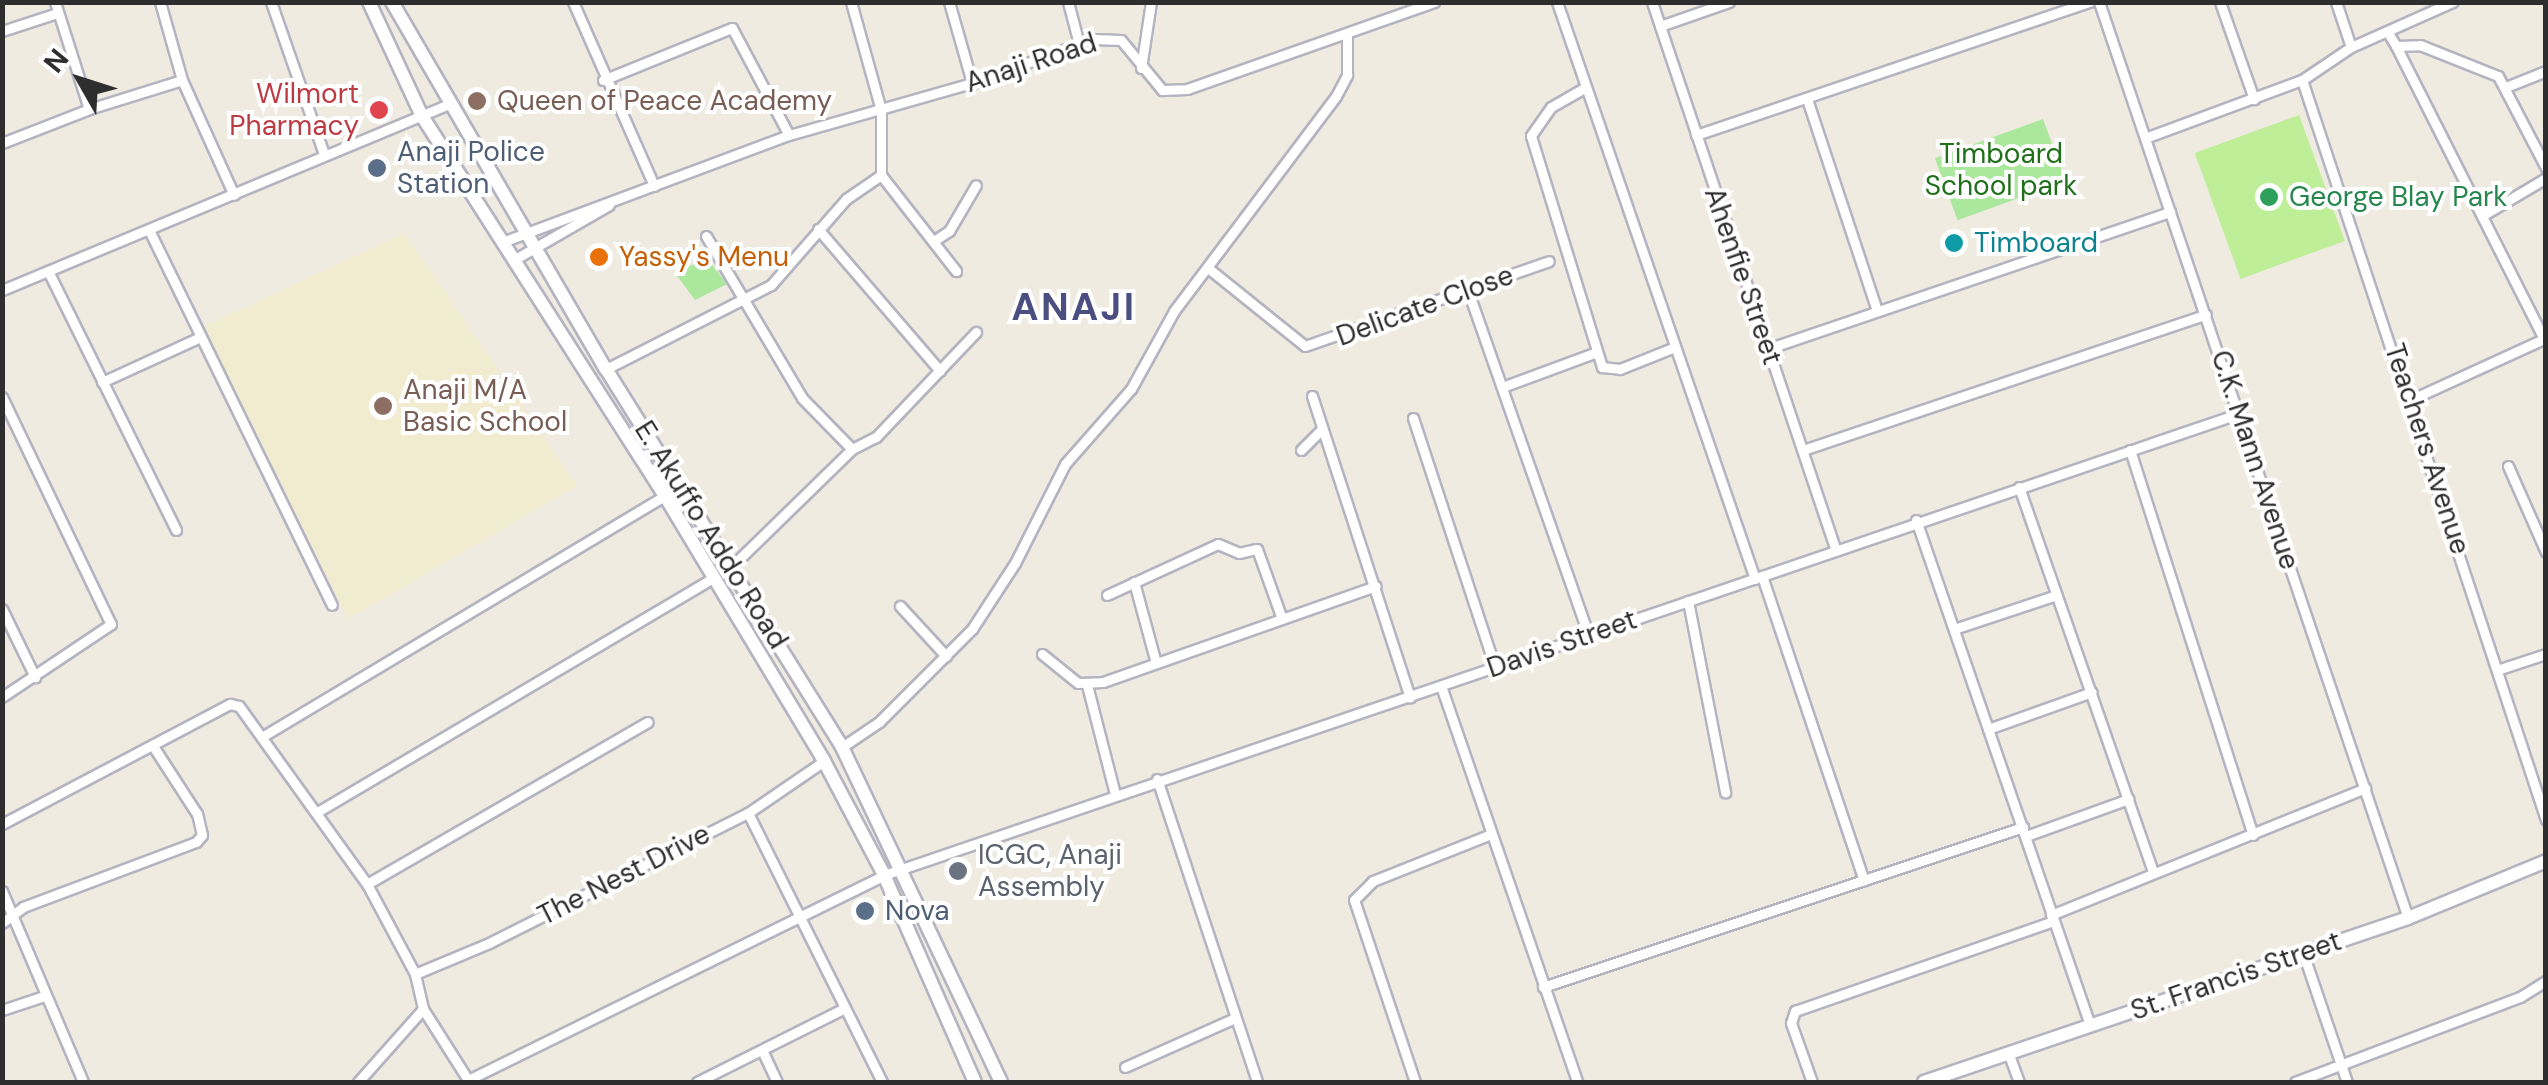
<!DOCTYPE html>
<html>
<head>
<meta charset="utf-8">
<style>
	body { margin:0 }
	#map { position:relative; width:2548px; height:1085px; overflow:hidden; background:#efebe1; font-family:"DM Sans",sans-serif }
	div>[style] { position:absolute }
	.education>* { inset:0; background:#f1ebd0 }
	.green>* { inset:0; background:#abe79c; transform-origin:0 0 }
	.pitch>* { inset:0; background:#beee97; transform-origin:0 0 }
	.roads { filter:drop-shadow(2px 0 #b4b4c1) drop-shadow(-2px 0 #b4b4c1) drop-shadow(0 2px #b4b4c1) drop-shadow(0 -2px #b4b4c1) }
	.street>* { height:9px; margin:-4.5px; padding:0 4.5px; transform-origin:4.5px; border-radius:4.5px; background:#fff }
	.secondary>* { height:12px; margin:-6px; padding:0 6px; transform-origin:6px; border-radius:6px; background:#fff }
	.dots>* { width:28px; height:28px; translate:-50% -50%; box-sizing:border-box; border:5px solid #fff; border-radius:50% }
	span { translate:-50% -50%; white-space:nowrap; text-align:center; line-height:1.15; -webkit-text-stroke:8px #fff; paint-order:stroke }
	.street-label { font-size:28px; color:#2e2e2e }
	.health-label { font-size:28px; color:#be3a42 }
	.right { translate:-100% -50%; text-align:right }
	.education-label { font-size:28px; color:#785e54 }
	.left { translate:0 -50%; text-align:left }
	.service-label { font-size:28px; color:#4e5e75 }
	.park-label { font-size:28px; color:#1f7019 }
	.leisure-label { font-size:28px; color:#27864d }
	.culture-label { font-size:28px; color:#0d838f }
	.food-label { font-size:28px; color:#c56008 }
	.worship-label { font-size:28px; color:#5b616d }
	.district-label { font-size:38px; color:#4b4e81; font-weight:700; letter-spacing:2.5px }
	.frame { position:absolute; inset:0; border:5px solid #2e2e2e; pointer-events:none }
	.north { position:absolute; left:30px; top:30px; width:100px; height:100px; -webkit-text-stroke:8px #fff; paint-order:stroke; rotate:309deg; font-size:28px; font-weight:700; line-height:40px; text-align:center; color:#2e2e2e }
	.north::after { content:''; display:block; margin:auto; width:35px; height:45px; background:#2e2e2e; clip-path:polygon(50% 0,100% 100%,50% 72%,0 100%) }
</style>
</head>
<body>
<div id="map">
	<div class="education">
		<i style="clip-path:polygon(405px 233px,577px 486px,348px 619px,204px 326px)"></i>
	</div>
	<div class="green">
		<i style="left:2043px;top:119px;width:66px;height:115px;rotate:70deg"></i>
		<i style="clip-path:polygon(707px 258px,727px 284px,695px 300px,675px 273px)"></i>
	</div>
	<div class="pitch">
		<i style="left:2299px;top:115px;width:134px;height:111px;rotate:70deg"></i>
	</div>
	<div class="roads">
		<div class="street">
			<i style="left:55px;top:2px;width:112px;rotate:72.4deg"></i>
			<i style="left:89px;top:109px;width:97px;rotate:-17.3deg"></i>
			<i style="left:160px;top:2px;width:81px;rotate:74.2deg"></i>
			<i style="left:182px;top:80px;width:126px;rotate:65.7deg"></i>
			<i style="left:271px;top:2px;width:161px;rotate:70.8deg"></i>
			<i style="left:573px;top:2px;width:201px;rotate:66.2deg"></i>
			<i style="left:851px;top:2px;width:112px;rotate:74.5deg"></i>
			<i style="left:881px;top:110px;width:65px;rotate:90deg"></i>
			<i style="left:881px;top:175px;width:122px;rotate:52deg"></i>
			<i style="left:949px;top:2px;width:84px;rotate:74.1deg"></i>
			<i style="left:1068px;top:2px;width:43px;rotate:75.3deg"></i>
			<i style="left:1557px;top:2px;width:610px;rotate:71.06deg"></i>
			<i style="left:1652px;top:2px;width:576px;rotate:71.47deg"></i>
			<i style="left:2099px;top:2px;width:967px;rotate:71.36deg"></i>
			<i style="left:2220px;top:2px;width:103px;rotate:70.7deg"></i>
			<i style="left:2336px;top:2px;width:47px;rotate:71.6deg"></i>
			<i style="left:1660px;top:26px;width:73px;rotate:-19.2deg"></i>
			<i style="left:2px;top:31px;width:58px;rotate:-18.1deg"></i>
			<i style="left:2387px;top:31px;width:17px;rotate:59deg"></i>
			<i style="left:2396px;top:46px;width:24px;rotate:-2deg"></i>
			<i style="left:2420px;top:45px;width:84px;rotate:21.7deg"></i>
			<i style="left:2498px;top:76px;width:104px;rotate:62.4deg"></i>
			<i style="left:2396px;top:46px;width:328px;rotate:63.2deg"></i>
			<i style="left:1141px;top:68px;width:67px;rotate:-81.4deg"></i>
			<i style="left:603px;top:80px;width:139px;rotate:-22deg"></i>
			<i style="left:732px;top:28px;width:121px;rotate:62deg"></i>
			<i style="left:2302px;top:80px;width:779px;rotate:71.75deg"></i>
			<i style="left:1586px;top:87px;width:40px;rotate:150.3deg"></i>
			<i style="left:1551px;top:107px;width:35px;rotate:125deg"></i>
			<i style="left:1531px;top:136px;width:242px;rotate:72.9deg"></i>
			<i style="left:1602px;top:367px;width:18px;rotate:6deg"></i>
			<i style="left:1620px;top:369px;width:59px;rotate:-21.8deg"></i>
			<i style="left:2506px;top:87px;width:43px;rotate:-21.8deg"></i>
			<i style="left:1807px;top:99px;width:223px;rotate:71.7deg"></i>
			<i style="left:1696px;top:135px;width:416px;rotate:-18.7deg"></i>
			<i style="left:2145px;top:138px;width:167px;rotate:-20.3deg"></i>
			<i style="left:2302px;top:80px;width:59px;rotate:-34deg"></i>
			<i style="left:2351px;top:47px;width:111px;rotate:-24deg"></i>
			<i style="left:2px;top:143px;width:93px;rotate:-21.3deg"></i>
			<i style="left:2482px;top:216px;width:74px;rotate:-30.7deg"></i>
			<i style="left:818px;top:229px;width:187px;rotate:49.3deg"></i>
			<i style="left:149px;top:230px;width:417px;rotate:64deg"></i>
			<i style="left:706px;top:236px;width:188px;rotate:59.3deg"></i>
			<i style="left:802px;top:398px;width:71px;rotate:45.6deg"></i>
			<i style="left:935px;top:240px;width:17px;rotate:-33deg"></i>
			<i style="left:949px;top:231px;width:53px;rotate:-59.6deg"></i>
			<i style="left:505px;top:241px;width:303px;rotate:-20.5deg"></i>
			<i style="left:789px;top:135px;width:190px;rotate:-15.9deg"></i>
			<i style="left:972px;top:83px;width:129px;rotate:-20deg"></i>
			<i style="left:1093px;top:39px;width:28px;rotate:2deg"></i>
			<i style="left:1121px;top:40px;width:65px;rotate:50.6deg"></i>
			<i style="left:1162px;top:90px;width:25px;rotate:-2deg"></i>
			<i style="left:1187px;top:89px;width:262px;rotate:-19.4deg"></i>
			<i style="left:517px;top:258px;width:106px;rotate:-29.9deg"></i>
			<i style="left:1208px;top:268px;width:124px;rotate:38.8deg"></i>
			<i style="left:1305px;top:346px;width:258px;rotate:-19.2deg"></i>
			<i style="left:48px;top:271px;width:289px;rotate:63.7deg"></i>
			<i style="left:2px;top:290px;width:482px;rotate:-22.6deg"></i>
			<i style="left:1468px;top:291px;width:363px;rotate:70.7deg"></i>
			<i style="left:1767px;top:349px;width:426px;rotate:-18.8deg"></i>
			<i style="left:606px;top:369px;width:185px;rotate:-27deg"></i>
			<i style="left:771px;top:285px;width:114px;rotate:-48.9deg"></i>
			<i style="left:846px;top:199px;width:42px;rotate:-34.4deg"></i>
			<i style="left:102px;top:382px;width:106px;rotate:-24.6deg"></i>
			<i style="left:1505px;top:386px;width:98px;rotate:-20.3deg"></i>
			<i style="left:1312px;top:396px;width:317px;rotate:72deg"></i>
			<i style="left:2px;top:397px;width:252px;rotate:64.4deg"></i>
			<i style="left:111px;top:624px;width:131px;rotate:146.2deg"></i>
			<i style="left:2410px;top:400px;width:149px;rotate:-24.5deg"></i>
			<i style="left:1413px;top:418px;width:262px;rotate:71.8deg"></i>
			<i style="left:1301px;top:450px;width:30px;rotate:-45deg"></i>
			<i style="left:1803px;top:450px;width:425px;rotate:-18.6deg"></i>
			<i style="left:2130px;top:450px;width:404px;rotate:72.3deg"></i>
			<i style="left:2508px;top:466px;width:94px;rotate:66.2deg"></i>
			<i style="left:2019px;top:487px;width:407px;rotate:70.8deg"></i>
			<i style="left:1916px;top:520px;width:534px;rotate:70.99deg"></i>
			<i style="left:732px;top:566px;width:168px;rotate:-44.3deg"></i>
			<i style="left:852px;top:449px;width:27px;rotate:-27deg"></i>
			<i style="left:876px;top:437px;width:145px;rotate:-46.4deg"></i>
			<i style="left:1762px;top:576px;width:321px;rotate:71.5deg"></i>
			<i style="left:1134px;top:582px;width:84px;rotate:74.8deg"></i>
			<i style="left:1107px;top:595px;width:122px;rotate:-24.7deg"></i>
			<i style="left:1218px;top:544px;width:23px;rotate:23deg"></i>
			<i style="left:1239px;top:553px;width:18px;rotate:-13deg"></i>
			<i style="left:1257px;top:549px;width:74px;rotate:70.3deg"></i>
			<i style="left:1688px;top:601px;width:195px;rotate:79deg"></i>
			<i style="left:900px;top:606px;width:68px;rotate:47.4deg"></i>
			<i style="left:2px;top:609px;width:76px;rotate:64.1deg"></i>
			<i style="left:1954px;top:629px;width:108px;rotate:-18.3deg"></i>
			<i style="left:1042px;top:654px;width:46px;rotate:38.9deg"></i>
			<i style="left:1078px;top:683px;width:25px;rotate:-2deg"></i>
			<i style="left:1103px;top:682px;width:289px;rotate:-19.4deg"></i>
			<i style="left:2500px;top:669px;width:48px;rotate:-18.1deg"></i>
			<i style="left:1087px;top:685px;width:113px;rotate:75.6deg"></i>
			<i style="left:1441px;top:686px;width:419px;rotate:71deg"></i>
			<i style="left:1988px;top:729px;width:110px;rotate:-19.6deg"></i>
			<i style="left:265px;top:735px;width:466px;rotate:-30.9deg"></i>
			<i style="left:842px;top:747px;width:45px;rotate:-34deg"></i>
			<i style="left:879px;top:722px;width:132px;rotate:-45deg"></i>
			<i style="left:972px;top:629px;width:79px;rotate:-56.9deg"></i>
			<i style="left:1015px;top:563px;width:111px;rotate:-63.2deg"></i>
			<i style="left:1065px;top:464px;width:100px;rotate:-48.7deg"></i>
			<i style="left:1131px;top:389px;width:89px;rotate:-61.1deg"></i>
			<i style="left:1174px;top:311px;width:269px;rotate:-53deg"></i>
			<i style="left:1336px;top:96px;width:24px;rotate:-62deg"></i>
			<i style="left:1347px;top:75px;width:40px;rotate:-90deg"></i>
			<i style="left:1157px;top:779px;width:319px;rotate:71.7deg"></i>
			<i style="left:319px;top:811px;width:458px;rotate:-30.6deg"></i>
			<i style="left:748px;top:813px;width:301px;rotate:63.5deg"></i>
			<i style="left:2px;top:824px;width:258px;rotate:-27.8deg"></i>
			<i style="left:230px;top:704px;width:9px;rotate:13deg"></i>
			<i style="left:239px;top:706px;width:219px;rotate:54.3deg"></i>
			<i style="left:367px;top:884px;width:102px;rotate:61.9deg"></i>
			<i style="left:415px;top:974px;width:36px;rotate:77deg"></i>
			<i style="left:423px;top:1009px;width:84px;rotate:57.6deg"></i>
			<i style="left:468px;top:1080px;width:464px;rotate:-26.2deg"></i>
			<i style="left:884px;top:875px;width:1433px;rotate:-18.81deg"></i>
			<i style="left:2026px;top:836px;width:109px;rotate:-19.9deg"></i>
			<i style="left:367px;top:884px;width:324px;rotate:-30deg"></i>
			<i style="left:2px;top:891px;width:207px;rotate:67deg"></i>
			<i style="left:2051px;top:915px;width:339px;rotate:-22deg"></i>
			<i style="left:2px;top:923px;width:26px;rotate:-37deg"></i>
			<i style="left:23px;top:907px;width:185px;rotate:-20.6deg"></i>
			<i style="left:196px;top:842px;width:9px;rotate:-49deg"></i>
			<i style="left:202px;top:835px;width:22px;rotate:-103deg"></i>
			<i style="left:197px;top:814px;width:81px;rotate:-122.9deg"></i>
			<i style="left:2303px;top:953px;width:136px;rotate:71.2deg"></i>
			<i style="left:415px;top:974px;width:80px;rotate:-22.7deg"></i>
			<i style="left:489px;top:943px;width:290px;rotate:-26.7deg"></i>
			<i style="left:748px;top:813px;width:92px;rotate:-34.4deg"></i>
			<i style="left:1543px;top:987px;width:506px;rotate:-18.43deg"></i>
			<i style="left:2px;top:1010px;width:44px;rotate:-18.4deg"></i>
			<i style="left:762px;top:1050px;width:35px;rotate:65deg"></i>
			<i style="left:2008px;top:1052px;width:32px;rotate:70deg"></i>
			<i style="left:1125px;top:1067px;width:120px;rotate:-24deg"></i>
			<i style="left:358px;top:1082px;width:98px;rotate:-48.3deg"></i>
			<i style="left:697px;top:1082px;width:165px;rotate:-26.6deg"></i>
			<i style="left:1415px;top:1082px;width:192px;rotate:-108.5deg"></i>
			<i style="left:1354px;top:900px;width:27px;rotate:-45deg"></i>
			<i style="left:1373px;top:881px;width:127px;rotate:-21.7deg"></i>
			<i style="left:1812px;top:1082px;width:63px;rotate:-109.6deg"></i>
			<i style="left:1791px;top:1023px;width:13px;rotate:-72deg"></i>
			<i style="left:1795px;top:1011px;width:273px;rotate:-19.2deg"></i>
			<i style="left:2295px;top:1082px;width:241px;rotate:-20.7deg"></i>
			<i style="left:2520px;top:997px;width:31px;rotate:-32deg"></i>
		</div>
		<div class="secondary">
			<i style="left:369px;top:2px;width:126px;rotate:65.1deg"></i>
			<i style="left:422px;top:116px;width:451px;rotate:57.4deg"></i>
			<i style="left:665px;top:496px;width:309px;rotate:59deg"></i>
			<i style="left:824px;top:761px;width:129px;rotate:62.2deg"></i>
			<i style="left:884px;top:875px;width:226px;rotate:66.3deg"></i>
			<i style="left:392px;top:2px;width:425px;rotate:59.8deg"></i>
			<i style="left:606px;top:369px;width:446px;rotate:58deg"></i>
			<i style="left:842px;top:747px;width:371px;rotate:64.6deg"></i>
			<i style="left:1924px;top:1082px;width:511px;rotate:-18.72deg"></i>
			<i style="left:2408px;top:918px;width:149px;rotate:-22.4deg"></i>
		</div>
	</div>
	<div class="dots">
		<i style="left:477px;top:101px;background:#8d6e63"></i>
		<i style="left:379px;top:110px;background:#e0444e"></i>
		<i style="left:377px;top:168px;background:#5c6f8a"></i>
		<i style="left:2269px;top:197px;background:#2e9e5b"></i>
		<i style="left:1954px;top:243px;background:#0f9aa8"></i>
		<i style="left:599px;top:257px;background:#e8710a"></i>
		<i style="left:383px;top:406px;background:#8d6e63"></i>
		<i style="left:958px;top:871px;background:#6b7280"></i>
		<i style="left:865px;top:911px;background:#5c6f8a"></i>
	</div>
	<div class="street-label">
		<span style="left:1031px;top:63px;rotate:-18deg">Anaji Road</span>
		<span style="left:1743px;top:276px;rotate:71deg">Ahenfie Street</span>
		<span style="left:1425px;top:306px;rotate:-20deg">Delicate Close</span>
		<span style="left:2427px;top:449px;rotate:72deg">Teachers Avenue</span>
		<span style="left:2255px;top:460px;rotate:72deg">C.K. Mann Avenue</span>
		<span style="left:711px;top:535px;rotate:58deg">E. Akuffo Addo Road</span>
		<span style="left:1562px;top:644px;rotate:-19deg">Davis Street</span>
		<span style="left:624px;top:875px;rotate:-27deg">The Nest Drive</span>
		<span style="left:2236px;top:976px;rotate:-19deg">St. Francis Street</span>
	</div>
	<div class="health-label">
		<span class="right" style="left:359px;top:110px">Wilmort<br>Pharmacy</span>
	</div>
	<div class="education-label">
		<span class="left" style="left:497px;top:101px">Queen of Peace Academy</span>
		<span class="left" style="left:403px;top:406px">Anaji M/A<br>Basic School</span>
	</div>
	<div class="service-label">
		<span class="left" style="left:397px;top:168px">Anaji Police<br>Station</span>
		<span class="left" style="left:885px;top:911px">Nova</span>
	</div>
	<div class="park-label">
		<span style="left:2001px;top:170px">Timboard<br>School park</span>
	</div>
	<div class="leisure-label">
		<span class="left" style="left:2289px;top:197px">George Blay Park</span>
	</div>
	<div class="culture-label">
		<span class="left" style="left:1974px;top:243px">Timboard</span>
	</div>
	<div class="food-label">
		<span class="left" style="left:619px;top:257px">Yassy's Menu</span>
	</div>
	<div class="worship-label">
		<span class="left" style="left:978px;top:871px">ICGC, Anaji<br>Assembly</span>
	</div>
	<div class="district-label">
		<span style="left:1074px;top:308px">ANAJI</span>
	</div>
	<div class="frame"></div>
	<div class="north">N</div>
</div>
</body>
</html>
